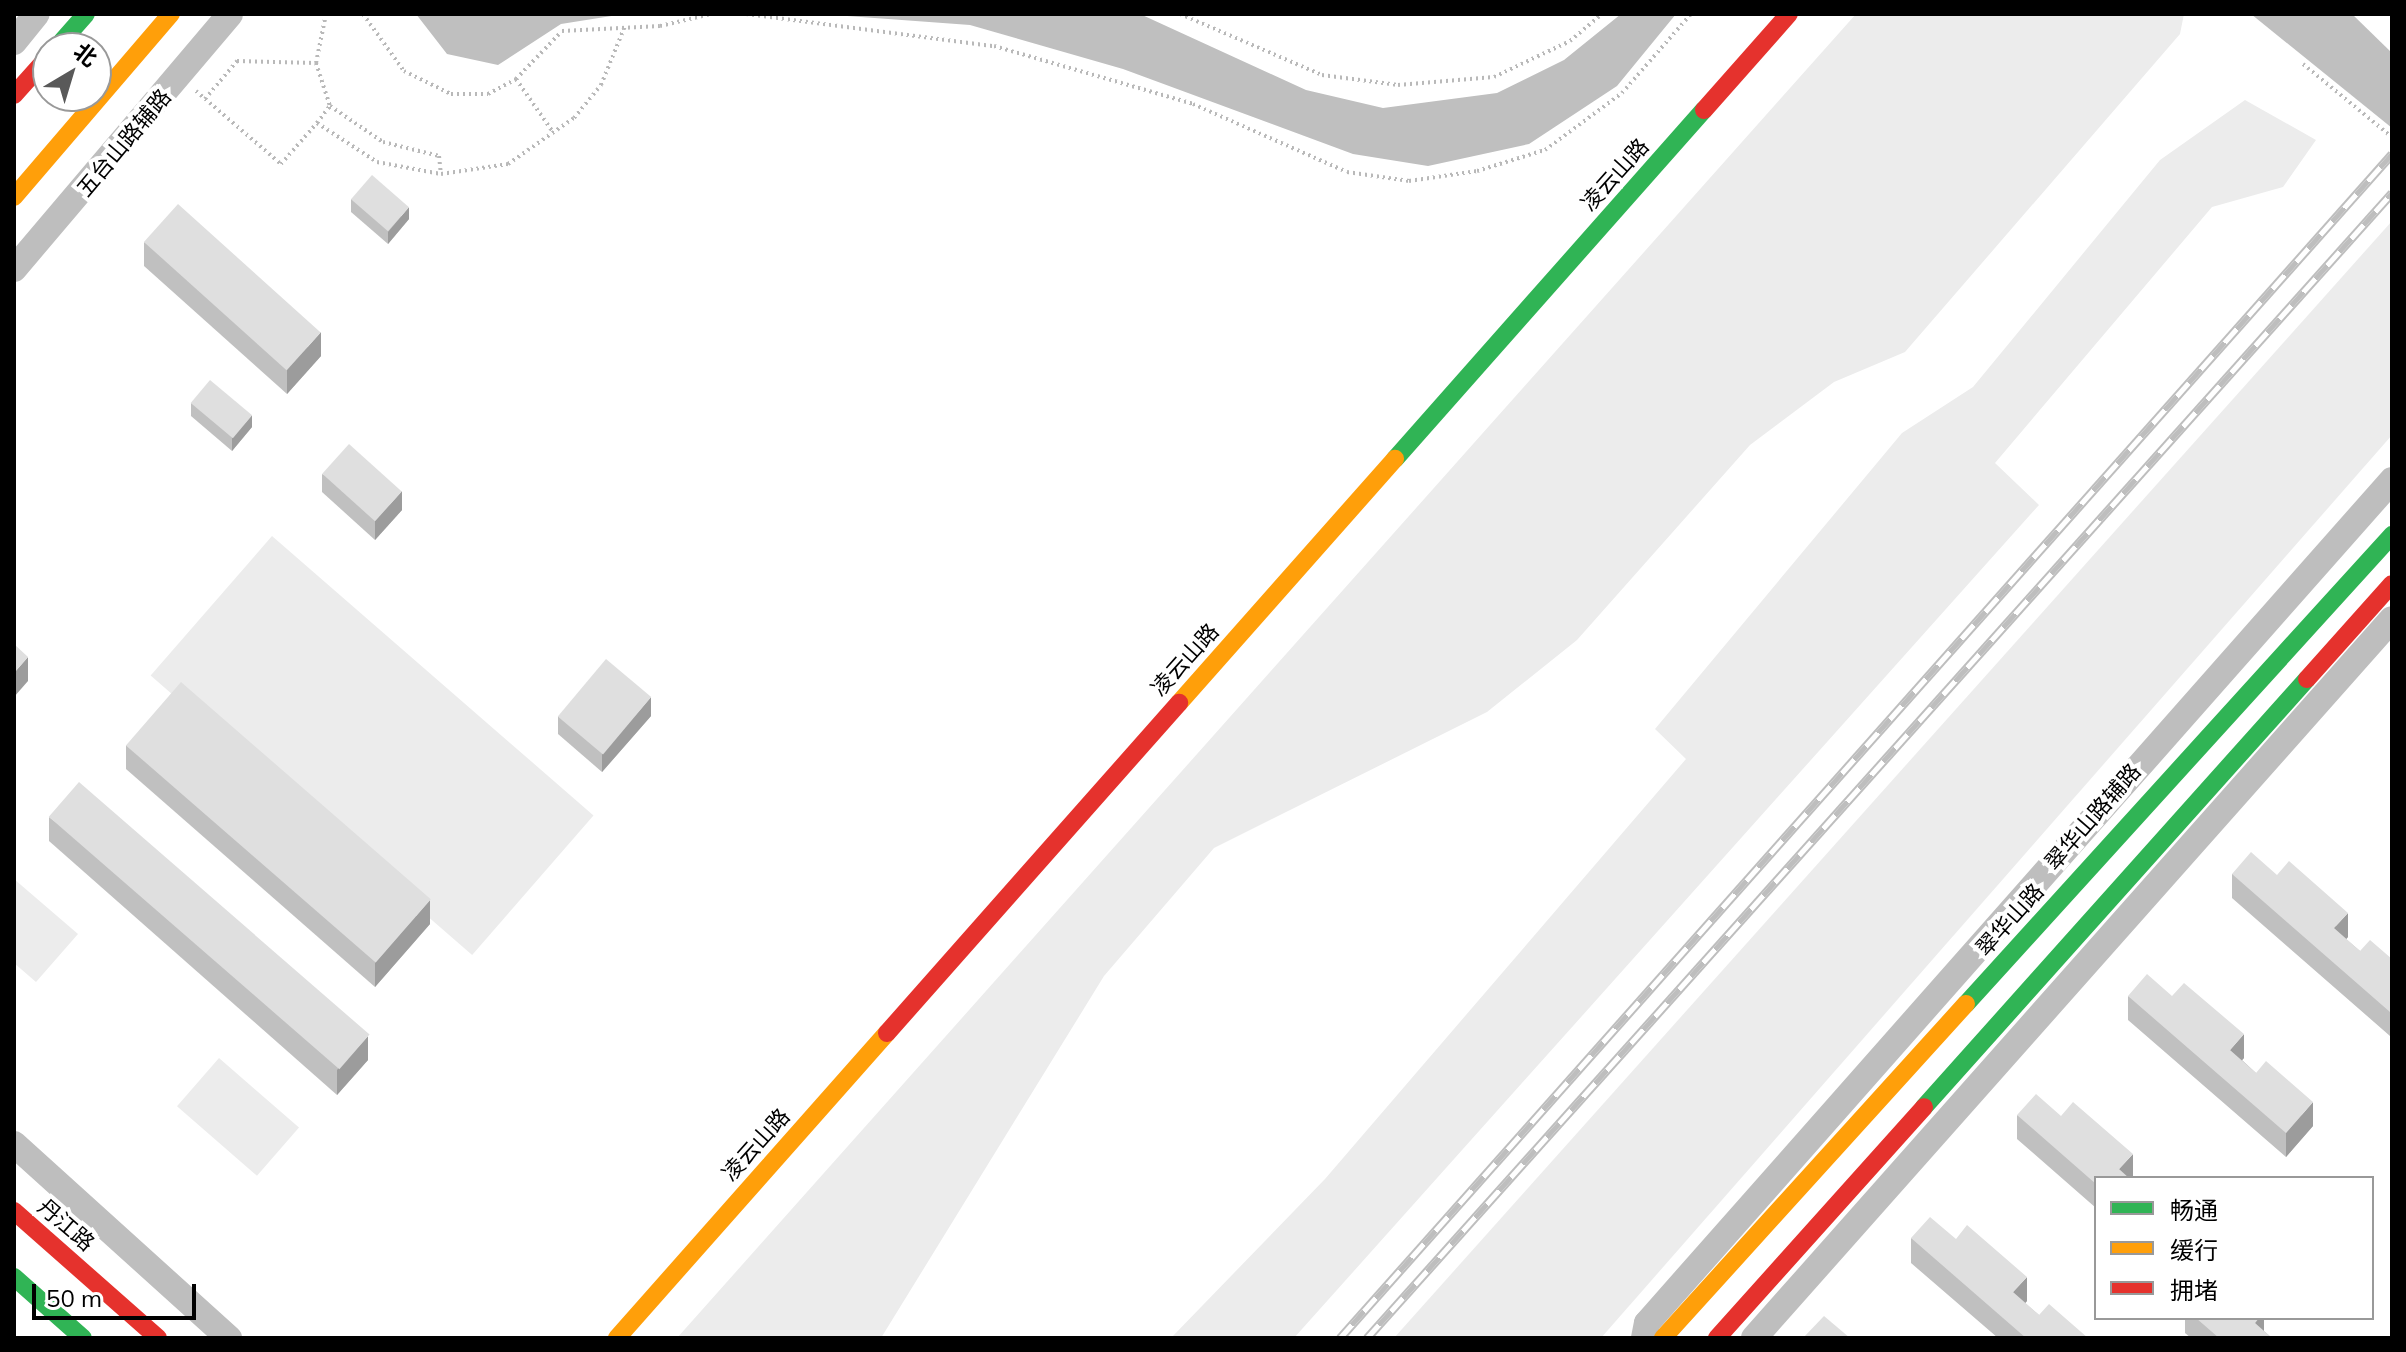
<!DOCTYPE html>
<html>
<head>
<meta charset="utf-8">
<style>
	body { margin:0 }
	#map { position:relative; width:2406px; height:1352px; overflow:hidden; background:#fff; font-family:Mulish,"Noto Sans SC",sans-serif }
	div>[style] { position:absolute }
	.green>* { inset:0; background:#ececec; transform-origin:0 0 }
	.water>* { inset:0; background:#bfbfbf }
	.path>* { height:4px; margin-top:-2px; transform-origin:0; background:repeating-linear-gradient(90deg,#b9b9b9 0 2px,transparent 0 6px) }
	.street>* { height:26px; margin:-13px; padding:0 13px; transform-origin:13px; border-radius:13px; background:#bebebe }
	.fast>* { height:18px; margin:-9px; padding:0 9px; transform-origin:9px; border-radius:9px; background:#30b455 }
	.slow>* { height:18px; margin:-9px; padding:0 9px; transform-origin:9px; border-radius:9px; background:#ff9f0a }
	.jam>* { height:18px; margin:-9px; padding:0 9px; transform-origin:9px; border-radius:9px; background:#e5322d }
	.rail>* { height:9px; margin-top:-4.5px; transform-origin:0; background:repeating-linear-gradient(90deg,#fff 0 18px,#bebebe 0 36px); box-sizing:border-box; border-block:2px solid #bebebe }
	.wall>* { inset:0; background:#c0c0c0 }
	.shaded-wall>* { inset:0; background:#9c9c9c }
	.building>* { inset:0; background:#dfdfdf; transform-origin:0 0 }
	span { translate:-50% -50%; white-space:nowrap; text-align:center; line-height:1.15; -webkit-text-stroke:8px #fff; paint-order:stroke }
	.street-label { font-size:22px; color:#000 }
	.frame { position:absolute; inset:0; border:16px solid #000; pointer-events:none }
	.legend { position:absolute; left:2094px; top:1176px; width:280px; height:144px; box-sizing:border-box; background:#fff; border:2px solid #999; margin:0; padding:10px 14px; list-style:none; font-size:24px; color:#000 }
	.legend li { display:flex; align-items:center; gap:16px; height:40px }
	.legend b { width:40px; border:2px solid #999 }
	.north { position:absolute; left:32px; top:32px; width:80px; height:80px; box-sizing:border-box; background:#fff; border:2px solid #999; border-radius:50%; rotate:38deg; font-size:22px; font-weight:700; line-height:32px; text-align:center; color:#000 }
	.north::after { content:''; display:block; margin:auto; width:28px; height:36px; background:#595959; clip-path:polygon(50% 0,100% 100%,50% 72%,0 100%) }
	.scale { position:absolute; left:32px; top:1284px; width:164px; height:36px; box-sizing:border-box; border:4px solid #000; border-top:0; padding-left:10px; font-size:24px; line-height:28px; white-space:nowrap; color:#000; -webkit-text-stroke:6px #fff; paint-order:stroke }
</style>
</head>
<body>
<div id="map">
	<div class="green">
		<i style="clip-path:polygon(1856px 14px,2184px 14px,2180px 34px,1905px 352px,1834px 382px,1750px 445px,1577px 640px,1487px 712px,1214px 848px,1104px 976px,881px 1338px,677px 1338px)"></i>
		<i style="clip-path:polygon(2245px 100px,2316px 140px,2283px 187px,2212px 207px,1995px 463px,2039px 505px,1294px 1338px,1171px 1338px,1325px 1179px,1686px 759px,1655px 729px,1902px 433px,1973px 387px,2160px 160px)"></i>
		<i style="clip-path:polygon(2392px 221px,2392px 435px,1601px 1338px,1394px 1338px)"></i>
		<i style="left:272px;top:536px;width:426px;height:185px;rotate:41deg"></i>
		<i style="clip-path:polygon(14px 879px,78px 934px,36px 982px,14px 963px)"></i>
		<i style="left:219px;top:1058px;width:106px;height:64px;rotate:41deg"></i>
	</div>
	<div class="water">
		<i style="clip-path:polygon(416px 14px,624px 14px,561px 24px,498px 65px,447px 54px)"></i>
		<i style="clip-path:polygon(820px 14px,1140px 14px,1306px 90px,1383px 108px,1497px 93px,1564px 60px,1621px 14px,1676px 14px,1617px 86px,1529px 144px,1428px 166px,1353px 154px,1123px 69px,970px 25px)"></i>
		<i style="clip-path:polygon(2251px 14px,2352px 14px,2392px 53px,2392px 128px)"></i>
	</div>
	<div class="path">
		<i style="left:363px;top:14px;width:70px;rotate:54.3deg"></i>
		<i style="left:404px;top:71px;width:52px;rotate:26.1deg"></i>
		<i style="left:451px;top:94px;width:37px"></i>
		<i style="left:488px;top:94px;width:32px;rotate:-28deg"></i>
		<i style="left:516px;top:79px;width:66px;rotate:-46.2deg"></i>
		<i style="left:562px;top:31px;width:98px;rotate:-2.9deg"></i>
		<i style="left:660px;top:26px;width:52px;rotate:-13.2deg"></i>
		<i style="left:746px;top:14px;width:250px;rotate:7.4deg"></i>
		<i style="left:994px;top:46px;width:207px;rotate:16.2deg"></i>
		<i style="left:1193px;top:104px;width:168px;rotate:23.8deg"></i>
		<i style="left:1347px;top:172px;width:63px;rotate:8.3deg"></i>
		<i style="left:1409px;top:181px;width:69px;rotate:-8.4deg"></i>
		<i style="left:1477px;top:171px;width:71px;rotate:-17.2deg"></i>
		<i style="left:1545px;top:150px;width:96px;rotate:-36.5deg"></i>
		<i style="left:1622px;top:93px;width:105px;rotate:-48.9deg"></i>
		<i style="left:1180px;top:14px;width:155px;rotate:23.2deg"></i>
		<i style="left:1322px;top:75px;width:77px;rotate:7.5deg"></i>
		<i style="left:1398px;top:85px;width:96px;rotate:-4.8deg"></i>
		<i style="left:1494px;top:77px;width:84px;rotate:-25.3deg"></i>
		<i style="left:1570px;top:41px;width:42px;rotate:-40.2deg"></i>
		<i style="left:316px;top:63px;width:50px;rotate:-78.5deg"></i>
		<i style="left:2303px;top:64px;width:115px;rotate:39.4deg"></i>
		<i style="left:516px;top:79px;width:65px;rotate:55.1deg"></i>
		<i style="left:196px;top:91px;width:112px;rotate:40.7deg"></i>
		<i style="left:281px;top:164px;width:55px;rotate:-48.7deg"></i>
		<i style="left:317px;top:123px;width:72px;rotate:33deg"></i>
		<i style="left:377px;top:162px;width:65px;rotate:10.6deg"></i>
		<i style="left:441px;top:174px;width:68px;rotate:-8.5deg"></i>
		<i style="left:508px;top:164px;width:80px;rotate:-34.9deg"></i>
		<i style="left:574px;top:118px;width:43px;rotate:-50.7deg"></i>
		<i style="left:601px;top:85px;width:64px;rotate:-67.9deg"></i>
		<i style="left:205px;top:99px;width:50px;rotate:-49.9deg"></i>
		<i style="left:237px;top:61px;width:79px;rotate:1.5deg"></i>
		<i style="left:316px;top:63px;width:45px;rotate:72deg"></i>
		<i style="left:330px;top:106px;width:64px;rotate:34.2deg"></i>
		<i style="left:383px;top:142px;width:58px;rotate:14deg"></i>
		<i style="left:439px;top:156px;width:18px;rotate:84deg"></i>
		<i style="left:317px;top:123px;width:21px;rotate:-53deg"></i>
	</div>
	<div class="street">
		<i style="left:14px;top:42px;width:36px;rotate:-51deg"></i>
		<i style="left:14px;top:269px;width:334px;rotate:-49.7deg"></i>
		<i style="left:14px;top:1144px;width:290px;rotate:42.1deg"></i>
		<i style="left:1644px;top:1338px;width:15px;rotate:-79deg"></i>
		<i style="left:1647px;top:1323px;width:1125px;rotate:-48.53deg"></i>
		<i style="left:1754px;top:1338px;width:961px;rotate:-48.42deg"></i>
	</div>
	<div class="fast">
		<i style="left:56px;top:48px;width:45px;rotate:-48.6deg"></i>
		<i style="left:1395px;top:459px;width:466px;rotate:-48.5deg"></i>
		<i style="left:1966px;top:1004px;width:634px;rotate:-47.75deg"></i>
		<i style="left:1924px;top:1107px;width:574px;rotate:-48.18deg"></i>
		<i style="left:14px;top:1277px;width:92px;rotate:41.5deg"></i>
	</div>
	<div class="slow">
		<i style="left:14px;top:197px;width:241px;rotate:-49.4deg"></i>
		<i style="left:1179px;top:703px;width:326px;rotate:-48.5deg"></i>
		<i style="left:617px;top:1338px;width:407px;rotate:-48.5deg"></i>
		<i style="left:1663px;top:1338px;width:451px;rotate:-47.8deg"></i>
	</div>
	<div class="jam">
		<i style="left:14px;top:95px;width:51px;rotate:-48.2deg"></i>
		<i style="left:1704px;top:110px;width:128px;rotate:-48.5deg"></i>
		<i style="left:2307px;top:679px;width:127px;rotate:-48.2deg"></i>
		<i style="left:887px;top:1033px;width:441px;rotate:-48.5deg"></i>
		<i style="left:14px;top:1211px;width:192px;rotate:41.4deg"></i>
		<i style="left:1717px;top:1338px;width:310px;rotate:-48.1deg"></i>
	</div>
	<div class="rail">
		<i style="left:1340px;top:1338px;width:1584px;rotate:-48.38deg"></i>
		<i style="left:1367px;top:1338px;width:1537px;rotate:-48.17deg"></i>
	</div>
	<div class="wall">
		<i style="clip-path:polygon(351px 199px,409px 219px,388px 244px,351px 212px)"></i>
		<i style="clip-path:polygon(144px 242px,321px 356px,287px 394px,144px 266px)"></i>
		<i style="clip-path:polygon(191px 403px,252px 427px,232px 451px,191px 416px)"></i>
		<i style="clip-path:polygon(322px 474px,402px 510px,375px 540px,322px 492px)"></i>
		<i style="clip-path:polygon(558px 716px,651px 716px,602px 772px,558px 734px)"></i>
		<i style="clip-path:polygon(126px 745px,430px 924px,375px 987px,126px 769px)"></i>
		<i style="clip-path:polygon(49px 817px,368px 1060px,337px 1095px,49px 841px)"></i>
		<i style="clip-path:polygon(2232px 874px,2277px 875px,2348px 937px,2346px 939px,2360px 951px,2392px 959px,2390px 1036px,2232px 898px)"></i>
		<i style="clip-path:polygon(2128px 996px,2244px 1058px,2242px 1060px,2313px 1126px,2286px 1157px,2128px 1020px)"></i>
		<i style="clip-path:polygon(2017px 1115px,2133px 1178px,2096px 1178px,2096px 1208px,2017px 1139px)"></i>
		<i style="clip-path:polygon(1911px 1238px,2027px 1301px,2025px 1303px,2039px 1315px,2088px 1338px,1998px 1338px,1911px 1263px)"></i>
		<i style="clip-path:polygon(2185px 1318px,2264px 1318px,2264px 1331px,2272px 1338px,2191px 1338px,2185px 1333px)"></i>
	</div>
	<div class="shaded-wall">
		<i style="clip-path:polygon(409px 207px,409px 219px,388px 244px,388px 232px)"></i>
		<i style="clip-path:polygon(321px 332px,321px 356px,287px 394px,287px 370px)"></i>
		<i style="clip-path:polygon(252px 415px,252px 427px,232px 451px,232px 438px)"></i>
		<i style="clip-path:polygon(402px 491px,402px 510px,375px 540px,375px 521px)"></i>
		<i style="clip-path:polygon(28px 657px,28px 681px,14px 697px,14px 673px)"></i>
		<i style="clip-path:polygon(651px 697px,651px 716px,602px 772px,602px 754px)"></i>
		<i style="clip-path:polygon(430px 900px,430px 924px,375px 987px,375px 963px)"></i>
		<i style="clip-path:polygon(2348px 913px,2348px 937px,2334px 953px,2334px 928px)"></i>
		<i style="clip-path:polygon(2392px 1009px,2392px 1034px,2390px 1036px,2390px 1012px)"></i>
		<i style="clip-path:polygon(2244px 1034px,2244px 1058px,2230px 1074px,2230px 1050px)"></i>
		<i style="clip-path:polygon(368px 1036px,368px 1060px,337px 1095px,337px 1070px)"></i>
		<i style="clip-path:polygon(2313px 1102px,2313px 1126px,2286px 1157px,2286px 1133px)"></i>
		<i style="clip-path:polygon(2133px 1154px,2133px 1178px,2119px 1178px,2119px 1169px)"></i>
		<i style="clip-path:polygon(2027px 1277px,2027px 1301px,2013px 1317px,2013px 1292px)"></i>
		<i style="clip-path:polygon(2259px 1318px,2264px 1318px,2264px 1336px,2255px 1323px)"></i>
	</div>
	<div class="building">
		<i style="left:372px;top:175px;width:49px;height:32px;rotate:41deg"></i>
		<i style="left:178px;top:204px;width:192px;height:51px;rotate:42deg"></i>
		<i style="left:210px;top:380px;width:55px;height:30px;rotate:40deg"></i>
		<i style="left:349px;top:444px;width:71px;height:40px;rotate:42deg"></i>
		<i style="clip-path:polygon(14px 644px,28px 657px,14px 673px)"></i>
		<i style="left:606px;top:659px;width:59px;height:75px;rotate:40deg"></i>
		<i style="left:181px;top:682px;width:331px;height:84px;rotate:41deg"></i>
		<i style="left:79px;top:782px;width:385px;height:46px;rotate:41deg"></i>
		<i style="clip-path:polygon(2251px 852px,2277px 875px,2289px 861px,2348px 913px,2334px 928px,2360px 951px,2370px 940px,2392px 959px,2392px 1009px,2390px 1012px,2232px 874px)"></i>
		<i style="clip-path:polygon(2147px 974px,2172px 996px,2184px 983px,2244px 1034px,2230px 1050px,2256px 1073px,2266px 1061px,2313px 1102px,2286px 1133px,2128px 996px)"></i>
		<i style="clip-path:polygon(2036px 1094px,2061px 1116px,2073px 1102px,2133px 1154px,2119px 1169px,2129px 1178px,2096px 1178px,2096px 1184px,2017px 1115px)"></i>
		<i style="clip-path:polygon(1930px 1217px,1956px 1239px,1967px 1225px,2027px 1277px,2013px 1292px,2039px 1315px,2049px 1304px,2088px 1338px,2026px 1338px,1911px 1238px)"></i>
		<i style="clip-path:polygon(1824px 1316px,1850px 1338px,1803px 1338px)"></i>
		<i style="clip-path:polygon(2196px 1318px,2259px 1318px,2255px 1323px,2272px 1338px,2219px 1338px)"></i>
	</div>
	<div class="street-label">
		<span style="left:124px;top:143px;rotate:-50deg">五台山路辅路</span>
		<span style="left:1615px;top:175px;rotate:-48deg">凌云山路</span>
		<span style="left:1185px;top:660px;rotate:-48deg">凌云山路</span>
		<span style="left:2093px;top:817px;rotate:-49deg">翠华山路辅路</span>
		<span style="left:2010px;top:920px;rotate:-48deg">翠华山路</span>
		<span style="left:756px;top:1145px;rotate:-48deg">凌云山路</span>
		<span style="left:66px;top:1225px;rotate:41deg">丹江路</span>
	</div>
	<div class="frame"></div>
	<ul class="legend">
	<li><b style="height:10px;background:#30b455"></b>畅通</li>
	<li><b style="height:10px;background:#ff9f0a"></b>缓行</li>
	<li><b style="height:10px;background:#e5322d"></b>拥堵</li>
	</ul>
	<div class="north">北</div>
	<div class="scale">50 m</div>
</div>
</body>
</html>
